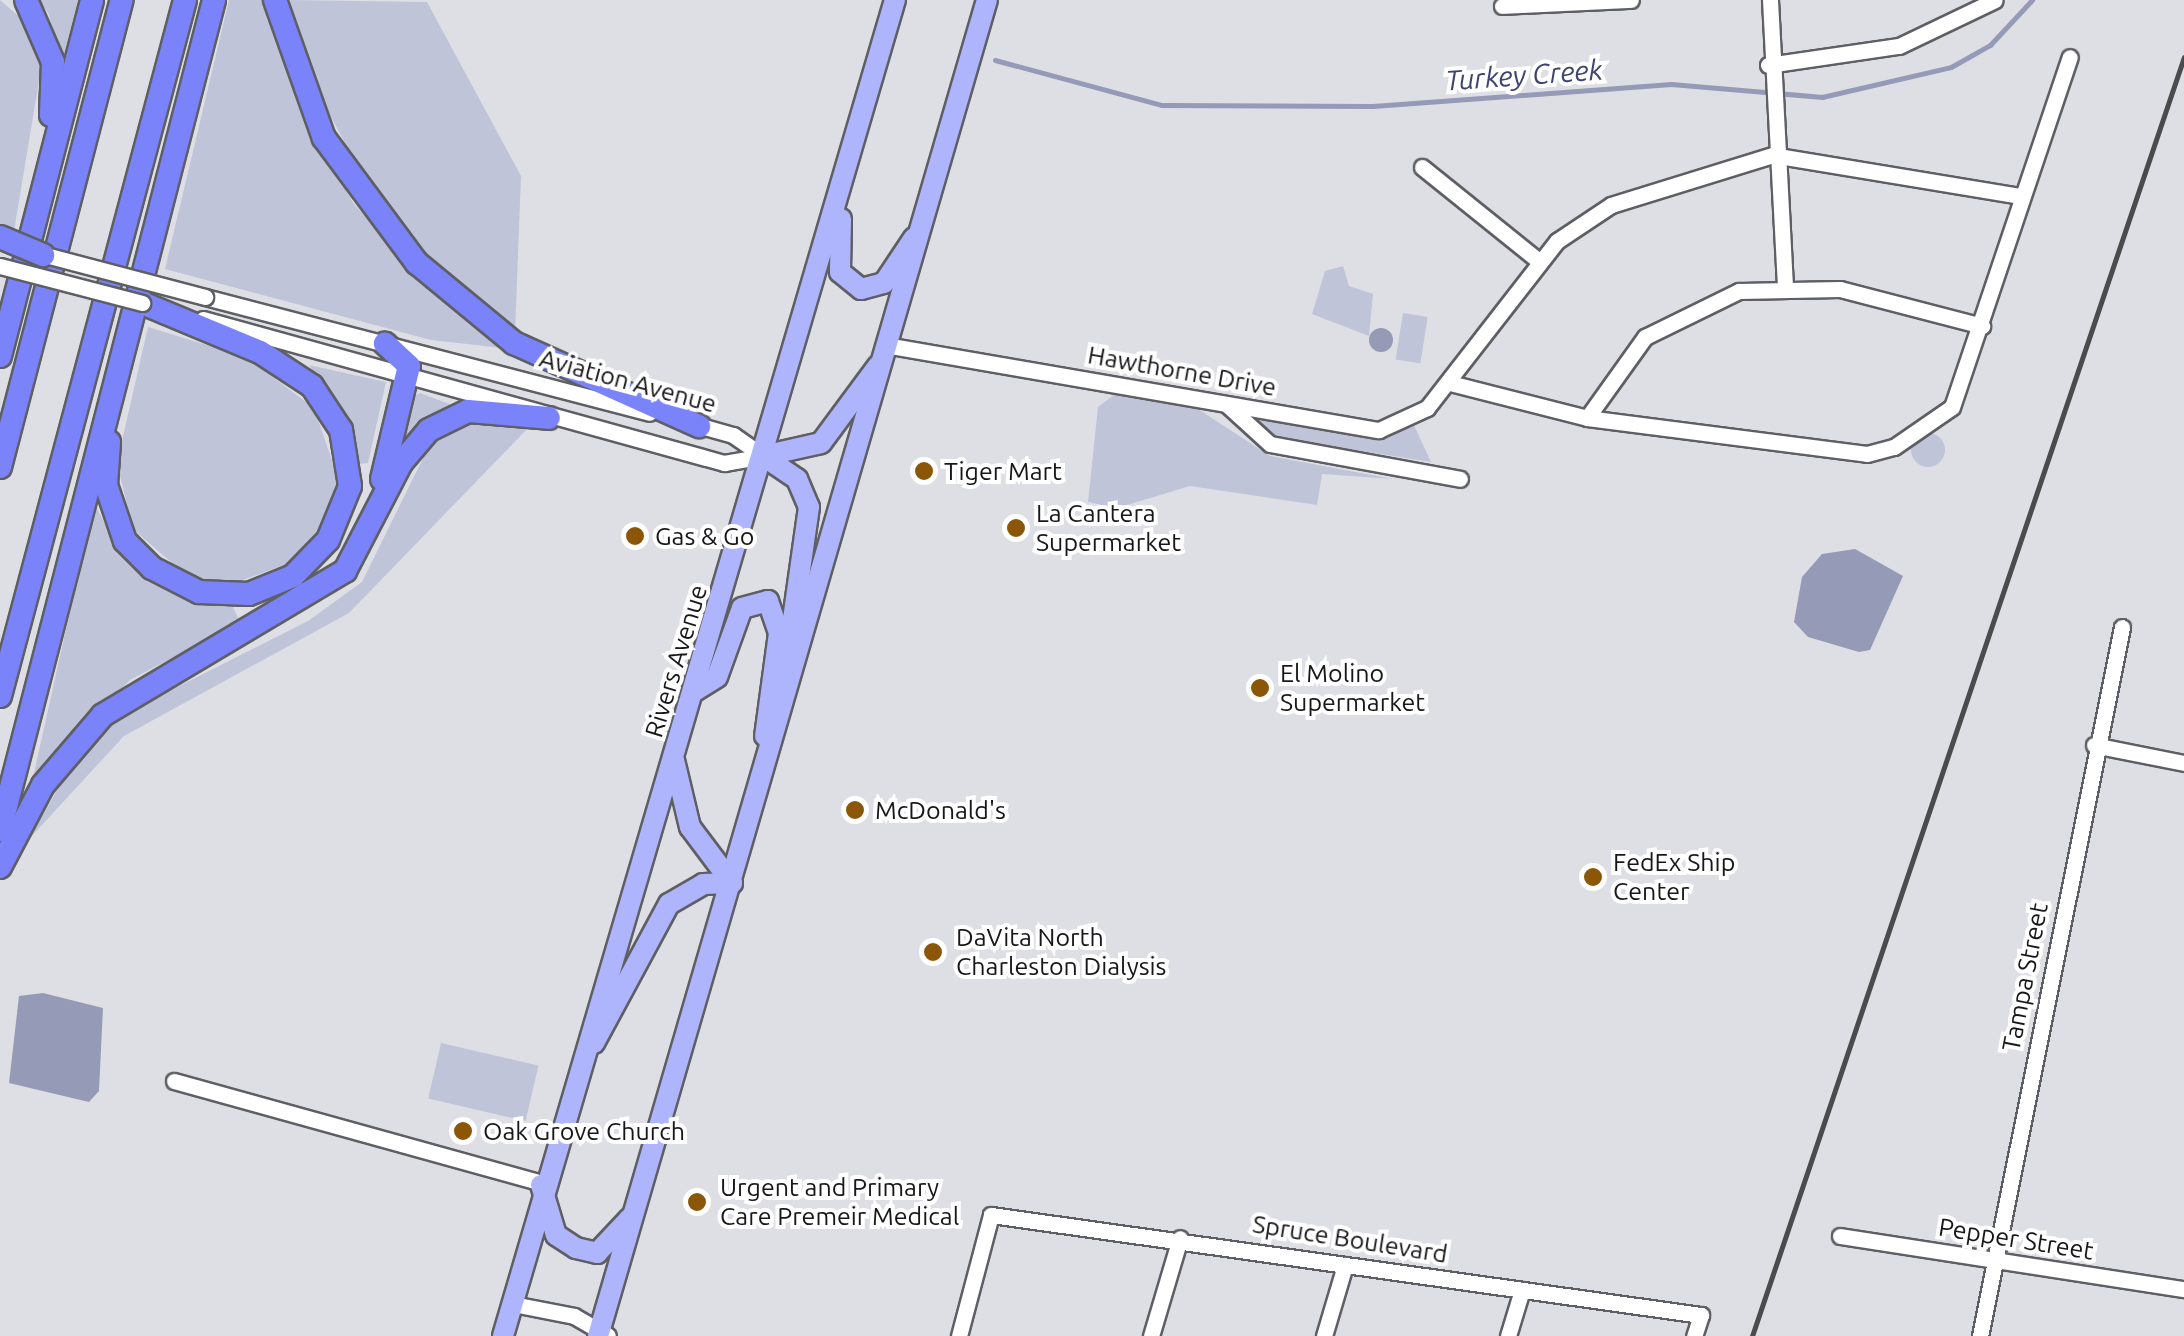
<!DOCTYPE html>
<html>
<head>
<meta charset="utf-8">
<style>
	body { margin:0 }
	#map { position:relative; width:2184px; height:1336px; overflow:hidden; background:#dedfe5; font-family:Ubuntu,sans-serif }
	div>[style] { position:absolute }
	.green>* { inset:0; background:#c0c4d8; transform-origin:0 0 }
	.round { border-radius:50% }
	.water>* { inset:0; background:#959ab6 }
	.stream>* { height:5px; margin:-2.5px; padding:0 2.5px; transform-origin:2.5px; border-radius:2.5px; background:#959ab6 }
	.roads { filter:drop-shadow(2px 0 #5e5f64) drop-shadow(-2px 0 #5e5f64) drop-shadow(0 2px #5e5f64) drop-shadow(0 -2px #5e5f64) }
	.minor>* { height:15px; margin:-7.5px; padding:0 7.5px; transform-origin:7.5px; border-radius:7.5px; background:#fff }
	.major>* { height:20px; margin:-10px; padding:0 10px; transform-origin:10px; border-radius:10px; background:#afb5fc }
	.highway>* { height:22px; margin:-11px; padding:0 11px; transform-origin:11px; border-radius:11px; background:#7a83fa }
	.rail>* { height:5px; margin:-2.5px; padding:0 2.5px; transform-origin:2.5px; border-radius:2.5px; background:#4b4b4e }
	.bridges { filter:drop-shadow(2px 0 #5e5f64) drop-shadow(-2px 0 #5e5f64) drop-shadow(0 2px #5e5f64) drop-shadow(0 -2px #5e5f64) }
	.minor-bridge>* { height:15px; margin:-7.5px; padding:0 7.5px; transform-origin:7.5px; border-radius:7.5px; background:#fff }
	.highway-bridge>* { height:22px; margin:-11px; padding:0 11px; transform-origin:11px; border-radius:11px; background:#7a83fa }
	.dots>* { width:28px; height:28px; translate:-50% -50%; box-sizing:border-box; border:5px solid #fff; border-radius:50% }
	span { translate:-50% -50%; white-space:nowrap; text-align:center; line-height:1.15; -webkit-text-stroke:8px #fff; paint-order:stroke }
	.street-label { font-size:25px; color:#171719 }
	.poi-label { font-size:25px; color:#171719 }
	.left { translate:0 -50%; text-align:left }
	.water-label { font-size:28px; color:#3e446d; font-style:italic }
</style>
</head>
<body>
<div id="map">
	<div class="green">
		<i style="clip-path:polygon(0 0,24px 21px,42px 63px,14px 231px,0 226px)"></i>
		<i style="clip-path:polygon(39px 0,78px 0,63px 59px,48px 13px)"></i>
		<i style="clip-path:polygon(229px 0,266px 0,311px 132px,354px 204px,442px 300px,503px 348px,431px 340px,165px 269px)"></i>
		<i style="clip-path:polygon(289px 0,427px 2px,521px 176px,515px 332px,417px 249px,365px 180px,310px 78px)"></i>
		<i style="clip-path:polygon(1343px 266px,1349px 286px,1373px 294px,1369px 336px,1312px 314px,1325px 271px)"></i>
		<i style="left:1403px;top:313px;width:25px;height:47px;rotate:9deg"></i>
		<i style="clip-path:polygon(148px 327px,246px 357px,314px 408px,338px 478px,318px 536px,295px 561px,229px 585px,187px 576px,133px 529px,117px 463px)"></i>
		<i style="clip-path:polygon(309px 365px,386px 382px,368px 463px,357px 464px,343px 415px)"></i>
		<i style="clip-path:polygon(420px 393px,455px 406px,401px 445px,414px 396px)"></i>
		<i style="clip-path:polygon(1115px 394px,1195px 407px,1270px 456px,1393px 479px,1322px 474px,1317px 505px,1190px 486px,1117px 508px,1088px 502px,1098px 407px)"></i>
		<i style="clip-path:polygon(485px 417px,532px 424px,349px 613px,124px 736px,29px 839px,68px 771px,114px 719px,308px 621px,362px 582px,430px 444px)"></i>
		<i style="clip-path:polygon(1251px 418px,1389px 430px,1413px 423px,1431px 462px,1279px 438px)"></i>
		<i class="round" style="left:1911px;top:433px;width:34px;height:34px"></i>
		<i style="clip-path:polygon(94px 503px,115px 543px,151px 581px,192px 601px,231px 603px,240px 622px,130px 680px,32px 782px)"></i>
		<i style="left:441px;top:1043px;width:100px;height:57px;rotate:13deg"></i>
	</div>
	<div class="water">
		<i class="round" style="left:1369px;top:328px;width:24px;height:24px"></i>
		<i style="clip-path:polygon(1855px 549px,1903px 576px,1870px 650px,1859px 652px,1808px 637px,1794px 622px,1802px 577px,1822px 554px)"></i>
		<i style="clip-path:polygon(43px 993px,103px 1008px,99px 1091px,89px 1102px,9px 1083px,19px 996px)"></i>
	</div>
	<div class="stream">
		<i style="left:995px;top:60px;width:173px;rotate:15.1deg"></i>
		<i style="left:1162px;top:105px;width:211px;rotate:0.3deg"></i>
		<i style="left:1373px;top:106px;width:299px;rotate:-4.2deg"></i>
		<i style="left:1671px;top:84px;width:152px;rotate:4.9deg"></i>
		<i style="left:1822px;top:97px;width:132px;rotate:-13.1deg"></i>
		<i style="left:1951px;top:67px;width:45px;rotate:-29.4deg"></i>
		<i style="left:1990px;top:45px;width:62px;rotate:-47deg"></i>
	</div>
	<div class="roads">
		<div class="minor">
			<i style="left:1770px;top:0;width:284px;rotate:87deg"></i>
			<i style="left:1502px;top:6px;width:129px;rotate:-2.7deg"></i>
			<i style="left:1768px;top:65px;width:132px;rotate:-8.3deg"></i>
			<i style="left:1899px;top:46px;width:106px;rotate:-25.6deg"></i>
			<i style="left:1422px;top:167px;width:151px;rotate:38.8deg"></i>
			<i style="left:205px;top:297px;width:459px;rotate:14.6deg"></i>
			<i style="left:203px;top:319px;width:541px;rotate:15.45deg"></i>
			<i style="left:724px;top:463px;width:40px;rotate:-10deg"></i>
			<i style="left:891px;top:346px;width:495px;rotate:9.8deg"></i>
			<i style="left:1379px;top:430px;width:53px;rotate:-24.6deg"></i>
			<i style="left:1427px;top:408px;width:212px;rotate:-52.1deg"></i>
			<i style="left:1557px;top:241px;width:65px;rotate:-33.7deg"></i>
			<i style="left:1611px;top:205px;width:170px;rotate:-17.2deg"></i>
			<i style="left:1773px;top:155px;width:250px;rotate:9.4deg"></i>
			<i style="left:1450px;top:383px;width:141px;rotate:14.3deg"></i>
			<i style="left:1587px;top:418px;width:282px;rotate:7.3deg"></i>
			<i style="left:1867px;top:454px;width:28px;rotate:-15deg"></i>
			<i style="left:1894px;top:447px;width:70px;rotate:-34.6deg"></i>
			<i style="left:1952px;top:407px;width:369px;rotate:-71.4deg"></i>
			<i style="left:1226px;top:404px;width:59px;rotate:42.3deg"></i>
			<i style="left:1270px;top:444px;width:193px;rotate:10.4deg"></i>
			<i style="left:1587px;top:418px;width:100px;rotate:-54.4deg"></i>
			<i style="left:1645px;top:337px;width:105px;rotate:-26.1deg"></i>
			<i style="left:1739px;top:291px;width:101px;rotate:-1.1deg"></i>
			<i style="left:1840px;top:289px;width:147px;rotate:14.6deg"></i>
			<i style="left:690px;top:423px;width:45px;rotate:15.6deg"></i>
			<i style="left:733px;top:435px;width:37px;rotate:35deg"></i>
			<i style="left:2094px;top:745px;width:92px;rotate:11.3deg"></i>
			<i style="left:174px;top:1081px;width:381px;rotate:15.5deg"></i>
			<i style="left:1840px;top:1236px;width:348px;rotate:8.8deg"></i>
			<i style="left:513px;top:1304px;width:62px;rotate:11.1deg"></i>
			<i style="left:574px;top:1316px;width:39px;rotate:30deg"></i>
			<i style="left:959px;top:1336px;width:125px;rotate:-75.2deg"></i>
			<i style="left:991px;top:1215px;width:717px;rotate:8.02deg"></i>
			<i style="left:1701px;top:1315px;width:22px;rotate:108deg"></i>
			<i style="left:1151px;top:1336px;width:102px;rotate:-73.5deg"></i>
			<i style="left:1324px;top:1336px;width:74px;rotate:-73.5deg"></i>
			<i style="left:1508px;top:1336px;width:48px;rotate:-73.1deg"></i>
			<i style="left:1980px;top:1336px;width:723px;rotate:-78.67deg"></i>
		</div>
		<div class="major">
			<i style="left:841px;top:219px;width:53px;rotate:91.1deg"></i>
			<i style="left:840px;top:272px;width:27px;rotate:39deg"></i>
			<i style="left:861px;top:289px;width:24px;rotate:-15deg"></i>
			<i style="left:884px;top:283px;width:54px;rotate:-56.3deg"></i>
			<i style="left:763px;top:456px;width:41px;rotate:34.1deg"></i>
			<i style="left:797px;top:479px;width:30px;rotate:67deg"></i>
			<i style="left:809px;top:507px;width:142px;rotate:98.1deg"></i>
			<i style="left:763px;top:456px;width:59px;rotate:-12.6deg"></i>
			<i style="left:821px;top:443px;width:96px;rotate:-53.5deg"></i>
			<i style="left:693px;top:692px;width:28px;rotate:-32deg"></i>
			<i style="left:717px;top:677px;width:73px;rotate:-70.1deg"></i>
			<i style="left:742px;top:608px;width:27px;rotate:-15deg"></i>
			<i style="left:768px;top:601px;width:34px;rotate:71deg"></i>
			<i style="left:779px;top:633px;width:104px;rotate:97.7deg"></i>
			<i style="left:674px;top:760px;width:69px;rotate:76.6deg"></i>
			<i style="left:690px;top:827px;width:70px;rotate:53.1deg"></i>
			<i style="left:594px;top:1043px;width:158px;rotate:-61.7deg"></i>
			<i style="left:669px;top:904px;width:39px;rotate:-30deg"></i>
			<i style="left:703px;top:884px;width:29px;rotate:-2deg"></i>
			<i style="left:541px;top:1185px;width:52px;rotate:73.3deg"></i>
			<i style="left:556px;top:1235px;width:24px;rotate:33deg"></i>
			<i style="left:576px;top:1248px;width:22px;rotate:13deg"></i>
			<i style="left:597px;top:1253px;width:48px;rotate:-46.7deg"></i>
			<i style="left:503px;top:1336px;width:1392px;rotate:-73.65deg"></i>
			<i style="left:598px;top:1336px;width:1391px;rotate:-73.77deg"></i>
		</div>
		<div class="highway">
			<i style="left:26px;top:0;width:68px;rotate:66.5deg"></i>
			<i style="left:53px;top:62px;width:53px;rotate:92.2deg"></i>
			<i style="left:275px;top:0;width:146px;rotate:70.5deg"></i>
			<i style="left:324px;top:138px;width:156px;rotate:53.4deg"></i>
			<i style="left:417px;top:263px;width:126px;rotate:39.5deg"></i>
			<i style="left:514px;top:343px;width:203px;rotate:24.2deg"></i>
			<i style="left:0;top:356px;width:368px;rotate:-75.5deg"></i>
			<i style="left:109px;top:442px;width:43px;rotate:94deg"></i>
			<i style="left:106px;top:485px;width:59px;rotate:71.3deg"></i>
			<i style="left:125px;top:541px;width:38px;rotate:45deg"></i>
			<i style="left:152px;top:568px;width:53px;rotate:27.1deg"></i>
			<i style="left:199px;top:592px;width:50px;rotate:2.3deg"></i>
			<i style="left:249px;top:594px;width:48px;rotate:-22.2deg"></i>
			<i style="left:293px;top:576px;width:50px;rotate:-45.8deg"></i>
			<i style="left:328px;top:540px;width:58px;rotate:-67.8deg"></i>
			<i style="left:350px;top:486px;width:57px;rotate:-99.1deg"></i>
			<i style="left:341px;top:430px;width:53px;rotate:-123.4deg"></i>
			<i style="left:312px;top:386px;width:62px;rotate:-146.8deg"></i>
			<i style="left:260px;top:352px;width:128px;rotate:-157.4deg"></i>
			<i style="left:0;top:467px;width:483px;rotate:-75.4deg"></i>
			<i style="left:382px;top:479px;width:116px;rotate:-76.6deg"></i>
			<i style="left:409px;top:366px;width:33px;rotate:-137deg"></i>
			<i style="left:0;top:696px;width:720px;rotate:-75.11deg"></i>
			<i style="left:0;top:830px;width:857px;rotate:-75.54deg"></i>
			<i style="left:0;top:867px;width:93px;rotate:-62.3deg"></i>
			<i style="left:43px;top:785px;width:92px;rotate:-49.4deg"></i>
			<i style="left:103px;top:715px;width:282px;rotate:-30.8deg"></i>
			<i style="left:345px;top:571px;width:122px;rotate:-62.6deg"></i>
			<i style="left:401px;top:463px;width:43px;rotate:-49.7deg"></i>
			<i style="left:429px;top:430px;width:43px;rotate:-26deg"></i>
			<i style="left:468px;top:411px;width:81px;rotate:4.9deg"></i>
		</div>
	</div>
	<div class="rail">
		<i style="left:1752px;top:1336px;width:1350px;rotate:-71.34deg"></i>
	</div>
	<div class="bridges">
		<div class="minor-bridge">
			<i style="left:34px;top:252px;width:177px;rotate:14.7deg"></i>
			<i style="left:0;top:266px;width:147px;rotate:14.6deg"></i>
		</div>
		<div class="highway-bridge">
			<i style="left:0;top:237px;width:47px;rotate:22.7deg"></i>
		</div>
	</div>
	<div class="dots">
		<i style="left:924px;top:471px;background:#8c5608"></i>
		<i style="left:1016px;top:528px;background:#8c5608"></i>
		<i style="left:635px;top:536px;background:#8c5608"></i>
		<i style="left:1260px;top:688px;background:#8c5608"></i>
		<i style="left:855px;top:810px;background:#8c5608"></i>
		<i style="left:1593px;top:877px;background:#8c5608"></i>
		<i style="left:933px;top:952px;background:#8c5608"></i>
		<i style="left:463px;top:1131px;background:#8c5608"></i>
		<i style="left:697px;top:1202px;background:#8c5608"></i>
	</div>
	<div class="street-label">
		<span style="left:1182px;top:371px;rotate:10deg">Hawthorne Drive</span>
		<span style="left:628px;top:381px;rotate:15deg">Aviation Avenue</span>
		<span style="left:676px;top:661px;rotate:-73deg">Rivers Avenue</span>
		<span style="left:2025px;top:977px;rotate:-79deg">Tampa Street</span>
		<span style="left:1350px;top:1239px;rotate:9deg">Spruce Boulevard</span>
		<span style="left:2016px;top:1239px;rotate:9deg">Pepper Street</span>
	</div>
	<div class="poi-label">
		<span class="left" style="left:944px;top:471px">Tiger Mart</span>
		<span class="left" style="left:1036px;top:528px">La Cantera<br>Supermarket</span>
		<span class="left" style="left:655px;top:536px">Gas &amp; Go</span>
		<span class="left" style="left:1280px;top:688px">El Molino<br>Supermarket</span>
		<span class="left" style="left:875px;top:810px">McDonald's</span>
		<span class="left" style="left:1613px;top:877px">FedEx Ship<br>Center</span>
		<span class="left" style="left:956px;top:952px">DaVita North<br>Charleston Dialysis</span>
		<span class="left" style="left:483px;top:1131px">Oak Grove Church</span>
		<span class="left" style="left:720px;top:1202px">Urgent and Primary<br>Care Premeir Medical</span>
	</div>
	<div class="water-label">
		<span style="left:1524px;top:75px;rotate:-4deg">Turkey Creek</span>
	</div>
</div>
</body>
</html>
